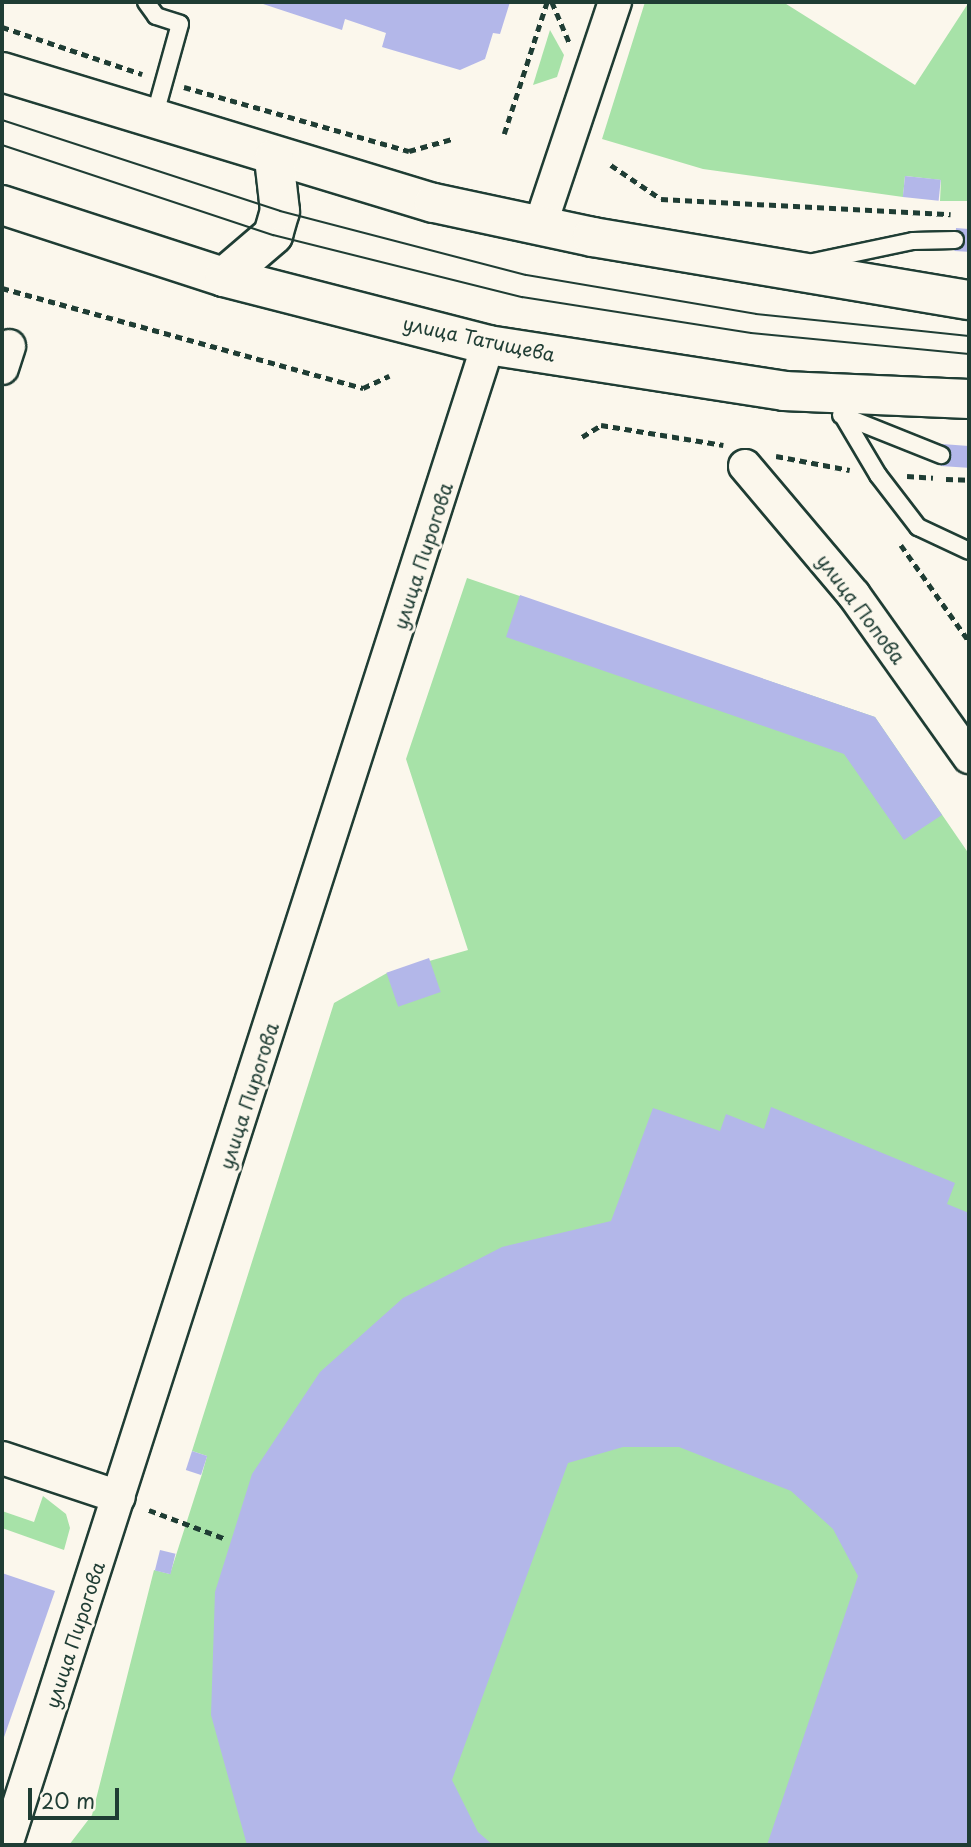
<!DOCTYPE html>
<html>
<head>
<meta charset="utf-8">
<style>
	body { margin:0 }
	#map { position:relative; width:971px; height:1847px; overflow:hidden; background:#fbf7ec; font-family:"Playpen Sans",sans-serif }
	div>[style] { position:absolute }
	.green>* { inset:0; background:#a7e2a8 }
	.building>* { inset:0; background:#b3b7e9; transform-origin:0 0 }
	.path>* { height:4.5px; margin-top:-2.25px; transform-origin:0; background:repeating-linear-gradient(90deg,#1f3d34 0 7px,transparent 0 12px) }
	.roads { filter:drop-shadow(2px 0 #1f3d34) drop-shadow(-2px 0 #1f3d34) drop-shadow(0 2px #1f3d34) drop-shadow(0 -2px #1f3d34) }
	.lane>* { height:16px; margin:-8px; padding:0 8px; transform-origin:8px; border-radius:8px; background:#fbf7ec }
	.street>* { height:32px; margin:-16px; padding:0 16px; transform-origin:16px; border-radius:16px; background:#fbf7ec }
	.primary>* { height:38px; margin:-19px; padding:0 19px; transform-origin:19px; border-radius:19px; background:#fbf7ec }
	.tram>* { height:2px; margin:-1px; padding:0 1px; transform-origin:1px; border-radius:1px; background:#1f3d34 }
	span { translate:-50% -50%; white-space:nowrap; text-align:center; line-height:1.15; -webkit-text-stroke:6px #fbf7ec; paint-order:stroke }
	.street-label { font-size:19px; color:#1f3d34 }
	.frame { position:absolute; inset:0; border:4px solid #1f3d34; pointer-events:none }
	.scale { position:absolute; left:28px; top:1788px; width:91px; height:32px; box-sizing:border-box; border:4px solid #1f3d34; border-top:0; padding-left:9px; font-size:21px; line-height:24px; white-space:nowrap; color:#1f3d34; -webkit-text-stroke:5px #fbf7ec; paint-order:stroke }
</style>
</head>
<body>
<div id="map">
	<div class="green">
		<i style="clip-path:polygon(645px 2px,783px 2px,915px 85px,969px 2px,969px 201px,940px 201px,941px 180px,905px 176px,903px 197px,703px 169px,602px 139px)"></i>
		<i style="clip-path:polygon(550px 30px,564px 55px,557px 77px,533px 85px)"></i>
		<i style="clip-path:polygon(467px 578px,875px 717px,969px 854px,969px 1845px,69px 1845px,92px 1815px,154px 1570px,170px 1574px,202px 1474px,207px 1456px,192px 1451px,334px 1003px,387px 973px,468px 950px,406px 759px)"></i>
		<i style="clip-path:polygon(43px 1496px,66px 1514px,70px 1528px,64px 1550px,2px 1528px,2px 1511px,34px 1522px)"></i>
	</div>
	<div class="building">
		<i style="clip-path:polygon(257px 2px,510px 2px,500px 34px,493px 33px,485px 59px,460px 70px,382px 47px,386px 33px,345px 19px,342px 30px)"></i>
		<i style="left:905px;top:176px;width:36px;height:21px;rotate:6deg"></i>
		<i style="left:956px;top:228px;width:13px;height:23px;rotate:4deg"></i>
		<i style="left:942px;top:444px;width:27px;height:22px;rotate:4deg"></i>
		<i style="clip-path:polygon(520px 595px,875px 717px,942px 815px,904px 840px,844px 754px,506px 637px)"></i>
		<i style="left:429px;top:958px;width:36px;height:45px;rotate:71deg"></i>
		<i style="clip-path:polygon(771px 1107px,955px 1183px,947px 1204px,969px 1213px,969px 1845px,767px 1845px,858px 1576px,833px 1529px,791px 1491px,679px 1447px,623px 1447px,568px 1463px,452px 1780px,478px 1832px,493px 1845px,247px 1845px,211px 1715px,215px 1592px,252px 1474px,320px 1372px,403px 1298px,502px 1247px,611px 1221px,653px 1108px,720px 1131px,726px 1114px,764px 1129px)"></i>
		<i style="left:192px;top:1451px;width:16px;height:20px;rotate:18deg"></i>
		<i style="left:160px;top:1550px;width:16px;height:21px;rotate:14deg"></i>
		<i style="clip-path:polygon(2px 1573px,55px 1591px,2px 1743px)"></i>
	</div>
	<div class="path">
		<i style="left:552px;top:2px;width:46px;rotate:66.8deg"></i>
		<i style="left:2px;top:27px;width:148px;rotate:18.6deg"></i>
		<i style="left:184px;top:87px;width:234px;rotate:15.9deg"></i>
		<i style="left:409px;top:151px;width:45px;rotate:-15.6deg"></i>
		<i style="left:504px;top:134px;width:139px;rotate:-72deg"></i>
		<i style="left:611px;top:165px;width:60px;rotate:34.2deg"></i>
		<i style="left:661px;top:199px;width:290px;rotate:3deg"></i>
		<i style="left:2px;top:288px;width:375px;rotate:15.5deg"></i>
		<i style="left:363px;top:388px;width:29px;rotate:-25deg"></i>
		<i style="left:582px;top:437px;width:22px;rotate:-32deg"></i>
		<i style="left:601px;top:425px;width:124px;rotate:9.3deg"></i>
		<i style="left:776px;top:456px;width:75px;rotate:10.7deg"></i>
		<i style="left:907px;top:476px;width:26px;rotate:4deg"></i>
		<i style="left:946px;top:479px;width:23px;rotate:2deg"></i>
		<i style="left:901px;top:545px;width:118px;rotate:54.7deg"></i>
		<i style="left:149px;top:1510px;width:82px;rotate:20.6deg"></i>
	</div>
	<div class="roads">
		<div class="lane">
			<i style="left:146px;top:2px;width:17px;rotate:54deg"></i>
			<i style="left:156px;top:16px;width:25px;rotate:18deg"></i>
			<i style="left:180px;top:24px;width:98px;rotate:105.5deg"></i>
			<i style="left:813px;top:262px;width:102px;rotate:-11.9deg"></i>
			<i style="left:913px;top:241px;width:42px;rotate:-1.4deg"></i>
			<i style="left:841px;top:415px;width:108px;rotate:21.8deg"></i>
			<i style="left:843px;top:416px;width:69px;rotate:59.3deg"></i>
			<i style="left:878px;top:475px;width:66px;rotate:52.4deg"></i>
			<i style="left:918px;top:527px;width:56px;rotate:25.2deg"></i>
		</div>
		<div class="street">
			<i style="left:540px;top:226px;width:236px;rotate:-71.5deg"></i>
			<i style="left:2px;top:368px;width:23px;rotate:-72deg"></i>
			<i style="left:745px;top:466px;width:169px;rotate:49.8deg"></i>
			<i style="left:854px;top:595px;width:199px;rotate:54.6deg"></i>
			<i style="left:2px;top:1458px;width:123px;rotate:18.4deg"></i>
			<i style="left:6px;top:1845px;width:1576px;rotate:-72.19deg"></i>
		</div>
		<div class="primary">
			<i style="left:2px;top:72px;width:451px;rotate:16.9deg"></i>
			<i style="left:434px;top:203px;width:162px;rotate:12.1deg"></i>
			<i style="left:592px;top:237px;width:382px;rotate:9.5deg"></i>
			<i style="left:2px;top:205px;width:233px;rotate:18deg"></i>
			<i style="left:224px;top:277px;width:273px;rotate:14.4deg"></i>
			<i style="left:488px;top:345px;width:300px;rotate:8.8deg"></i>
			<i style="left:784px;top:391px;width:185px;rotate:2.5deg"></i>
			<i style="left:224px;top:277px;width:65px;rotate:-40.6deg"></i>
			<i style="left:273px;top:235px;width:25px;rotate:-74deg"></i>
			<i style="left:280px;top:211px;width:53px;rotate:-96.5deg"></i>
		</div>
	</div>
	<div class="tram">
		<i style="left:2px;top:120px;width:293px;rotate:18.1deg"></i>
		<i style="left:280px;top:211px;width:254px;rotate:14.6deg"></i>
		<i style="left:526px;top:275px;width:233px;rotate:9.6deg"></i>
		<i style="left:756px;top:314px;width:214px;rotate:5.9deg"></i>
		<i style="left:2px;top:145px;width:286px;rotate:18.4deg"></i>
		<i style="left:273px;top:235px;width:257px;rotate:14deg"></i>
		<i style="left:522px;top:297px;width:232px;rotate:8.9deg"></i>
		<i style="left:751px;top:333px;width:219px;rotate:5.5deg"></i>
	</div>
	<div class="street-label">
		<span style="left:479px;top:339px;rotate:12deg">улица Татищева</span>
		<span style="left:423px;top:556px;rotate:-72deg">улица Пирогова</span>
		<span style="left:861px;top:609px;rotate:53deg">улица Попова</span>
		<span style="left:249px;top:1096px;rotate:-72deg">улица Пирогова</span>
		<span style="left:75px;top:1635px;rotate:-72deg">улица Пирогова</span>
	</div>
	<div class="frame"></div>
	<div class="scale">20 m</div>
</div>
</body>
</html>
